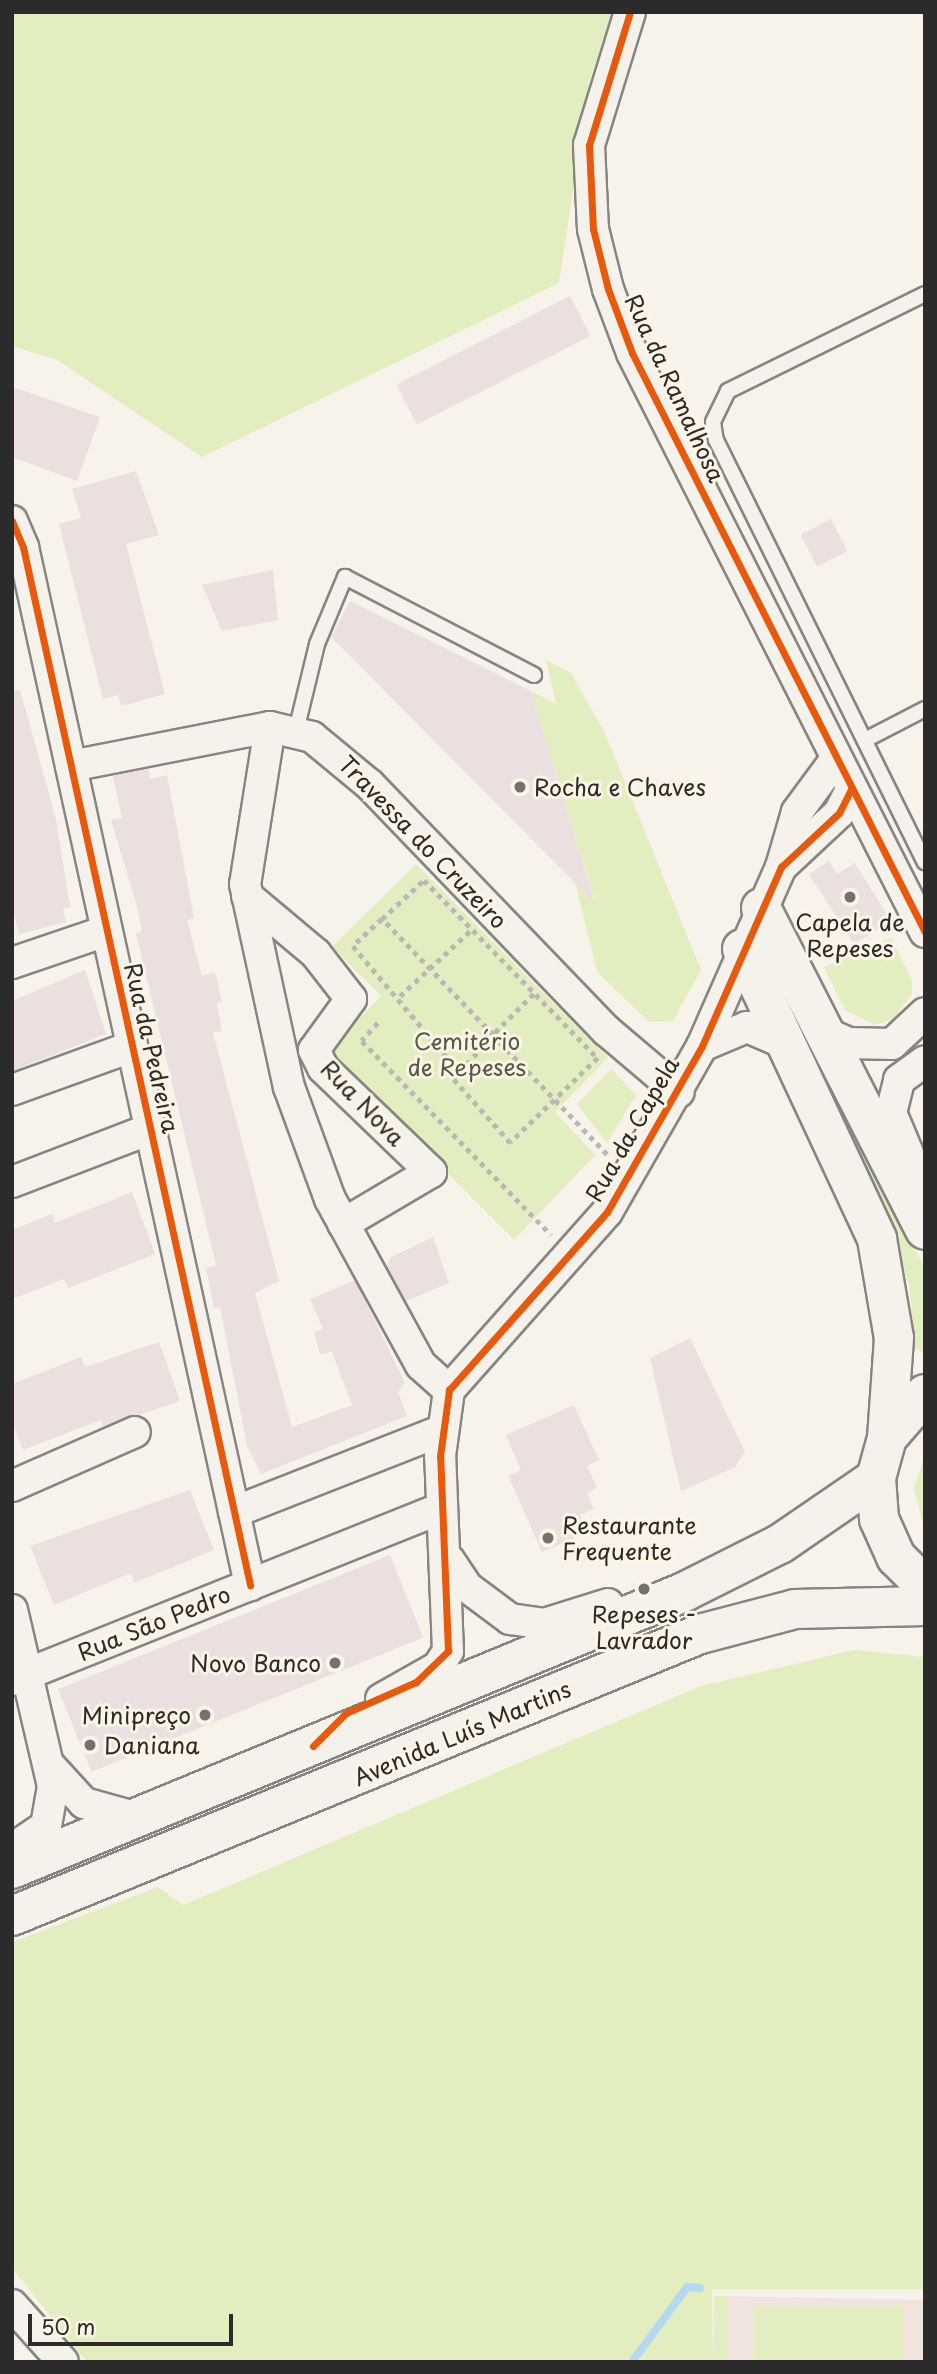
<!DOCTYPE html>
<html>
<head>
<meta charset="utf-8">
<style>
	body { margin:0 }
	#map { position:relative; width:937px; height:2374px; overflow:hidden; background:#f7f3ea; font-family:"Playpen Sans",sans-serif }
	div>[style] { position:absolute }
	.built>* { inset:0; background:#f1e4df; transform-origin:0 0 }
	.green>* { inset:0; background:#e2eec0; transform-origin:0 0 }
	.stream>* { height:8px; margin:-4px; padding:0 4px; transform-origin:4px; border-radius:4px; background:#b4daf2 }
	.building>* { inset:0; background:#ebdfe0; transform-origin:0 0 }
	.path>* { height:4.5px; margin-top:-2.25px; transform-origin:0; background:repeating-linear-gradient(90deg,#bbb8b4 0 5px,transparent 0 10px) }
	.roads { filter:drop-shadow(2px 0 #878581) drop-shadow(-2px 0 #878581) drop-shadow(0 2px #878581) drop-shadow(0 -2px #878581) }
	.service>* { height:14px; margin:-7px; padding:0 7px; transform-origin:7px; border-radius:7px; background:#f5f2ec }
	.minor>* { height:30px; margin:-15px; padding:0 15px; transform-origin:15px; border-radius:15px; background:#f5f2ec }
	.primary>* { height:38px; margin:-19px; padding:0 19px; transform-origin:19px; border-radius:19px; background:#f5f2ec }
	.cycleway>* { height:7px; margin:-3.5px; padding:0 3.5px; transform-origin:3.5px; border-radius:3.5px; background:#e8590c }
	.dots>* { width:19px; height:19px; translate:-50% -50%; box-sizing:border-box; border:4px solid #fcf5e5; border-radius:50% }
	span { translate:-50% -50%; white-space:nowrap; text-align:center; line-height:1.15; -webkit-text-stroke:6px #fcf5e5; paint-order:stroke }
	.street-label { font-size:23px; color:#2b2b2b }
	.poi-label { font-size:23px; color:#2b2b2b }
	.left { translate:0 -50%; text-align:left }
	.right { translate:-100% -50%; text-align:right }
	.park-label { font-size:23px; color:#545a48 }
	.frame { position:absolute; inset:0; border:14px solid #2b2b2b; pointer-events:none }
	.scale { position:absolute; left:28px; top:2314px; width:205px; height:32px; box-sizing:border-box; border:4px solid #2b2b2b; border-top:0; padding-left:9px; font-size:21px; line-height:24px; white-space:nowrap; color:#2b2b2b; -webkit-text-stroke:5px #fcf5e5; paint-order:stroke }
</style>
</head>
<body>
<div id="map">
	<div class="built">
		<i style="left:714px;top:2296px;width:211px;height:66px;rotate:1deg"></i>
	</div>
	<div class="green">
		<i style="clip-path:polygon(12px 12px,612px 12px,590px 79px,559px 283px,202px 457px,57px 360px,12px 346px)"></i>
		<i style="clip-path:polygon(546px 660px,571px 673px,605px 733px,701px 970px,673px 1021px,649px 1022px,597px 972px,575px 882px,595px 901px,531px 691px,556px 704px)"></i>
		<i style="clip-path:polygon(416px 864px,608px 1058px,555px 1112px,595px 1155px,514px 1240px,326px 1051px,381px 996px,332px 947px)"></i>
		<i style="clip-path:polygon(891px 938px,912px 980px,912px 994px,893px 1019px,875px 1025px,845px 1010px,824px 967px)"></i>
		<i style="clip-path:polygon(611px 1069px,636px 1095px,607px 1143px,577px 1104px)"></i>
		<i style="clip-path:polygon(836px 1106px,851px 1118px,925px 1269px,925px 1354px,915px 1348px,909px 1284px,881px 1207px)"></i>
		<i style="clip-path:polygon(925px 1455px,925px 1531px,914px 1488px)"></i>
		<i style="clip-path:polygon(854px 1650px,925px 1657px,925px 2289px,712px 2289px,713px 2362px,87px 2362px,12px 2268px,12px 1942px,158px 1887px,183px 1905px,701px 1686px)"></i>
		<i style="clip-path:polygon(714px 2296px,728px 2296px,728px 2362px,716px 2362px)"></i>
		<i style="left:754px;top:2306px;width:150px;height:56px"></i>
	</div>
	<div class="stream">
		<i style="left:632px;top:2362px;width:93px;rotate:-53.7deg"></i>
		<i style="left:687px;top:2287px;width:13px;rotate:4deg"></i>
	</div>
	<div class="building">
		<i style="left:570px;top:296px;width:45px;height:195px;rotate:63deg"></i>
		<i style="clip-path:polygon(12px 387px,100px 417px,77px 481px,12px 457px)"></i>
		<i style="clip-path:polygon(136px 471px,159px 535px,126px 544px,165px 694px,121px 706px,118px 695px,103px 699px,59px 524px,81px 518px,72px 489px)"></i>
		<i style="left:831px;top:519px;width:36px;height:34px;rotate:63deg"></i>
		<i style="clip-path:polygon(273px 570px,278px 620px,222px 631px,202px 585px)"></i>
		<i style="clip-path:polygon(350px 601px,531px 691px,595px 903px,331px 637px)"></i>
		<i style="clip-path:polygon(20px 690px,56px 819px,70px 907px,63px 909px,66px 922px,19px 934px,12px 907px,12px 691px)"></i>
		<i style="clip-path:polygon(148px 769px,150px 779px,167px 775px,194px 918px,187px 920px,202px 976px,215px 972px,222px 1002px,217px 1003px,222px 1031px,213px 1033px,279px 1281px,255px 1293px,292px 1427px,352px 1405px,332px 1352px,320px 1354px,314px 1332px,323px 1329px,310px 1299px,355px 1280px,405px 1383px,398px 1392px,407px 1416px,261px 1474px,247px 1446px,220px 1307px,214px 1308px,206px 1268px,216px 1265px,136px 934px,142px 930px,136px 903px,111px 820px,122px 818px,113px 776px)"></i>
		<i style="clip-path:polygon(829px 861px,837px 874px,855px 863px,891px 921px,854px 944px,809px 874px)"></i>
		<i style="clip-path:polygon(85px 970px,106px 1034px,12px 1071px,12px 1001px)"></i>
		<i style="clip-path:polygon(132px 1192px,155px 1254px,68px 1288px,64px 1279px,12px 1299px,12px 1230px,52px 1214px,55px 1223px)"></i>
		<i style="clip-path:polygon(433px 1237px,449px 1283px,406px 1301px,387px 1266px,391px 1257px)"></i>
		<i style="clip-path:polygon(690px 1338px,745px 1452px,735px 1467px,681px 1491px,650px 1358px)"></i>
		<i style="clip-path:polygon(159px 1342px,180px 1401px,103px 1427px,101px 1420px,23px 1450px,12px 1423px,12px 1384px,81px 1357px,85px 1367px)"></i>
		<i style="clip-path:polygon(574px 1405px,599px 1460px,587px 1466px,597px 1488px,587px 1493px,594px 1509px,580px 1515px,588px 1532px,542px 1552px,508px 1476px,521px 1470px,506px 1435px)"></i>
		<i style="clip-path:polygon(190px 1490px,214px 1550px,134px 1583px,131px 1573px,54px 1605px,30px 1546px)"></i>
		<i style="left:390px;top:1555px;width:89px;height:358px;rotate:68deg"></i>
	</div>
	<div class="path">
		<i style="left:424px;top:880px;width:249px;rotate:45.7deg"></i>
		<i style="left:598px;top:1058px;width:122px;rotate:136deg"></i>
		<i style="left:510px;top:1143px;width:86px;rotate:-131.7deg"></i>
		<i style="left:453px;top:1079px;width:59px;rotate:-47.7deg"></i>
		<i style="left:493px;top:1035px;width:161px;rotate:-133.7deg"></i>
		<i style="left:382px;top:919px;width:57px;rotate:-42.9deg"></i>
		<i style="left:382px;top:919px;width:40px;rotate:137deg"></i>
		<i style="left:353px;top:946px;width:161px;rotate:49.8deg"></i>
		<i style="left:534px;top:994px;width:58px;rotate:135deg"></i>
		<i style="left:493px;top:1035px;width:168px;rotate:46.2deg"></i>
		<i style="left:400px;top:996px;width:97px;rotate:-42.9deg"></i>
		<i style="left:378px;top:1023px;width:24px;rotate:132deg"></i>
		<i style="left:362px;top:1041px;width:271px;rotate:45.7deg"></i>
	</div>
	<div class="roads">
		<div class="service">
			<i style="left:925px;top:294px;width:220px;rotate:153.8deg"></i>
			<i style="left:728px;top:391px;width:34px;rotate:116deg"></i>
			<i style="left:713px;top:422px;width:18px;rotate:81deg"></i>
			<i style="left:716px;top:440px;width:471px;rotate:63.7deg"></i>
			<i style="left:296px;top:731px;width:89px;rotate:-76.4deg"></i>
			<i style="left:317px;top:644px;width:73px;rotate:-67.3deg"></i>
			<i style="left:345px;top:577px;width:213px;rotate:27.4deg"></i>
			<i style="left:865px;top:740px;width:68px;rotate:-27.3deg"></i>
		</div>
		<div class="minor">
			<i style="left:630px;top:12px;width:139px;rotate:107.1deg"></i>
			<i style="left:589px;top:145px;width:84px;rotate:87.3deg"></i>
			<i style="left:593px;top:229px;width:62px;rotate:76deg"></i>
			<i style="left:608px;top:289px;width:68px;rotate:69.4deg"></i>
			<i style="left:632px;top:353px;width:649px;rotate:63.16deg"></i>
			<i style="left:12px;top:521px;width:28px;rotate:67deg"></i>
			<i style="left:23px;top:547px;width:1063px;rotate:77.66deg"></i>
			<i style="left:270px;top:727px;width:159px;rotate:99deg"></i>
			<i style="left:245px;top:884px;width:208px;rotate:77.8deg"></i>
			<i style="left:289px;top:1087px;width:119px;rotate:69.9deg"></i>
			<i style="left:330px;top:1199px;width:189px;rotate:61.3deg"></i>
			<i style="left:421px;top:1365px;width:38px;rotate:42deg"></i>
			<i style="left:71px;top:766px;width:203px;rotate:-11.1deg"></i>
			<i style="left:270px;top:727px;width:43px;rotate:13.4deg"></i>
			<i style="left:312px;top:737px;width:75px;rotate:39.6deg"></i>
			<i style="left:370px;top:785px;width:342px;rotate:46.1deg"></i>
			<i style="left:607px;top:1031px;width:94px;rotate:40.3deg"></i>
			<i style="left:781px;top:867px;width:57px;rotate:-73.8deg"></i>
			<i style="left:797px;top:812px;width:66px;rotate:-53.7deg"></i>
			<i style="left:247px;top:896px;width:90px;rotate:40deg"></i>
			<i style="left:316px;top:954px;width:57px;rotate:52.1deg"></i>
			<i style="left:351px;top:999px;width:63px;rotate:126deg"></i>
			<i style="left:314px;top:1050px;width:20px;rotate:63deg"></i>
			<i style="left:323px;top:1068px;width:150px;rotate:43.9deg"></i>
			<i style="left:431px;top:1172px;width:102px;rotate:149.4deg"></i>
			<i style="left:12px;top:963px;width:99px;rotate:-18.8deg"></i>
			<i style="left:826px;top:1033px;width:24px;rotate:24deg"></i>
			<i style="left:848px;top:1043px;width:44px;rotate:1.3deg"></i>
			<i style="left:892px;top:1044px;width:45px;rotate:-43.2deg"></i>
			<i style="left:702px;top:1046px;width:49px;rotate:-22.9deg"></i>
			<i style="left:747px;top:1027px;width:46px;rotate:23.2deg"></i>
			<i style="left:12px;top:1090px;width:127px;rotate:-19.9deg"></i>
			<i style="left:12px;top:1182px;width:148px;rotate:-21deg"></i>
			<i style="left:924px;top:1191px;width:85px;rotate:-112.9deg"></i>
			<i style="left:891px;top:1113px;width:34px;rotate:-76deg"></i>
			<i style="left:899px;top:1080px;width:32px;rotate:-36deg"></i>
			<i style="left:12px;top:1486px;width:134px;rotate:-23.7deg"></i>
			<i style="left:234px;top:1512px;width:222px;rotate:-21.4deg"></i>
			<i style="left:449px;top:1560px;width:32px;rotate:56deg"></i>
			<i style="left:467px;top:1587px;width:54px;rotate:36.7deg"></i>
			<i style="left:510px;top:1619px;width:34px;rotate:8deg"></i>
			<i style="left:544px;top:1624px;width:67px;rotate:-17.4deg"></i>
			<i style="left:12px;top:1610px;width:181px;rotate:76.9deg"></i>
			<i style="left:53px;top:1786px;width:41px;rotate:99.9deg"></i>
			<i style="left:46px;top:1826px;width:41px;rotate:145.9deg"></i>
			<i style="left:12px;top:1680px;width:461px;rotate:-21.8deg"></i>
			<i style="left:381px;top:1699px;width:65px;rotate:-29.3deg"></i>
			<i style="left:438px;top:1667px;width:19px;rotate:-58deg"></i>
			<i style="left:448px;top:1651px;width:195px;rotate:-92.3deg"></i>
			<i style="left:440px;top:1456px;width:67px;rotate:-82.2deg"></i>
			<i style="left:449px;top:1390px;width:238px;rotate:-48.4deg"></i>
			<i style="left:607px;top:1212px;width:191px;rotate:-60.2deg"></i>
			<i style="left:702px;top:1046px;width:196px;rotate:-66.2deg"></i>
			<i style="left:781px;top:867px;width:79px;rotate:-43deg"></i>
			<i style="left:839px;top:813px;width:27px;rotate:-63deg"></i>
			<i style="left:50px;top:1766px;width:50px;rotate:47.4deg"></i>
			<i style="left:84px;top:1803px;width:56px;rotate:15.5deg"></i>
			<i style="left:12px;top:2305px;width:76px;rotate:48.2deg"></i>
		</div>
		<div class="primary">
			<i style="left:761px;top:908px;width:361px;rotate:63deg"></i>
			<i style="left:742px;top:949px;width:320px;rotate:65deg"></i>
			<i style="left:877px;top:1239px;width:100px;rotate:80.3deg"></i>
			<i style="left:894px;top:1338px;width:100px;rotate:94deg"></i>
			<i style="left:925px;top:1394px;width:58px;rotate:130.8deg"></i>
			<i style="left:887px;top:1438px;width:41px;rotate:105.4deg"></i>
			<i style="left:876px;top:1478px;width:41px;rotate:85.8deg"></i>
			<i style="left:879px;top:1519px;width:42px;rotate:65.9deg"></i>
			<i style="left:896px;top:1557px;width:41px;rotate:45deg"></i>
			<i style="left:12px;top:1869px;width:727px;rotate:-22.4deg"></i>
			<i style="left:684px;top:1592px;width:107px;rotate:-26.6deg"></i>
			<i style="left:780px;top:1544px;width:116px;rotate:-34.5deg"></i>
			<i style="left:12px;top:1916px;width:744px;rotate:-22.29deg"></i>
			<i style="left:700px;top:1634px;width:98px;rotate:-14.7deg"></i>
			<i style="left:795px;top:1609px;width:130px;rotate:-1.3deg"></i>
		</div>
	</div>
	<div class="cycleway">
		<i style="left:630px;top:12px;width:139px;rotate:107.1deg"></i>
		<i style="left:589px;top:145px;width:84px;rotate:87.3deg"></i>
		<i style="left:593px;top:229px;width:62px;rotate:76deg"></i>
		<i style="left:608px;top:289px;width:68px;rotate:69.4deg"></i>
		<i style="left:632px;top:353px;width:649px;rotate:63.16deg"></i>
		<i style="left:12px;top:521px;width:28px;rotate:67deg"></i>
		<i style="left:23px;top:547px;width:1063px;rotate:77.66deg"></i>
		<i style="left:313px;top:1746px;width:47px;rotate:-45deg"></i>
		<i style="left:346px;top:1713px;width:77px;rotate:-23.9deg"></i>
		<i style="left:416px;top:1682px;width:45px;rotate:-44.1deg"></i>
		<i style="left:448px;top:1651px;width:195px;rotate:-92.3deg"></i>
		<i style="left:440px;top:1456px;width:67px;rotate:-82.2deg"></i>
		<i style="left:449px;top:1390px;width:238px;rotate:-48.4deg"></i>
		<i style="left:607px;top:1212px;width:191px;rotate:-60.2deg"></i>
		<i style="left:702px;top:1046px;width:196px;rotate:-66.2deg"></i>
		<i style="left:781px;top:867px;width:79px;rotate:-43deg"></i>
		<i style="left:839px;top:813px;width:27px;rotate:-63deg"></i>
	</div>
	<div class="dots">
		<i style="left:520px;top:787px;background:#72716e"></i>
		<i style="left:850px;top:897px;background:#72716e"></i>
		<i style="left:548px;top:1538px;background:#72716e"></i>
		<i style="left:644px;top:1589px;background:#72716e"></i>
		<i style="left:335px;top:1663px;background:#72716e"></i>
		<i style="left:205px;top:1715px;background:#72716e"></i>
		<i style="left:90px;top:1745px;background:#72716e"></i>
	</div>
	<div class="street-label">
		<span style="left:675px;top:388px;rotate:65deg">Rua da Ramalhosa</span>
		<span style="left:423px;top:842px;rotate:46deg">Travessa do Cruzeiro</span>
		<span style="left:152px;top:1048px;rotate:77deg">Rua da Pedreira</span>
		<span style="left:363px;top:1103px;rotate:46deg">Rua Nova</span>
		<span style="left:632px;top:1129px;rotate:-60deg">Rua da Capela</span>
		<span style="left:154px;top:1623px;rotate:-22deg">Rua São Pedro</span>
		<span style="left:462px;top:1733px;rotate:-23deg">Avenida Luís Martins</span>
	</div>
	<div class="poi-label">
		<span class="left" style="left:534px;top:787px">Rocha e Chaves</span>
		<span style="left:850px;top:935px">Capela de<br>Repeses</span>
		<span class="left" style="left:562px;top:1538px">Restaurante<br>Frequente</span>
		<span style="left:644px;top:1627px">Repeses -<br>Lavrador</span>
		<span class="right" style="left:321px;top:1663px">Novo Banco</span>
		<span class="right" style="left:191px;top:1715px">Minipreço</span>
		<span class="left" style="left:104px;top:1745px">Daniana</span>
	</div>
	<div class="park-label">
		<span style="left:467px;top:1054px">Cemitério<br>de Repeses</span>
	</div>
	<div class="frame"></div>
	<div class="scale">50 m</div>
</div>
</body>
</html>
